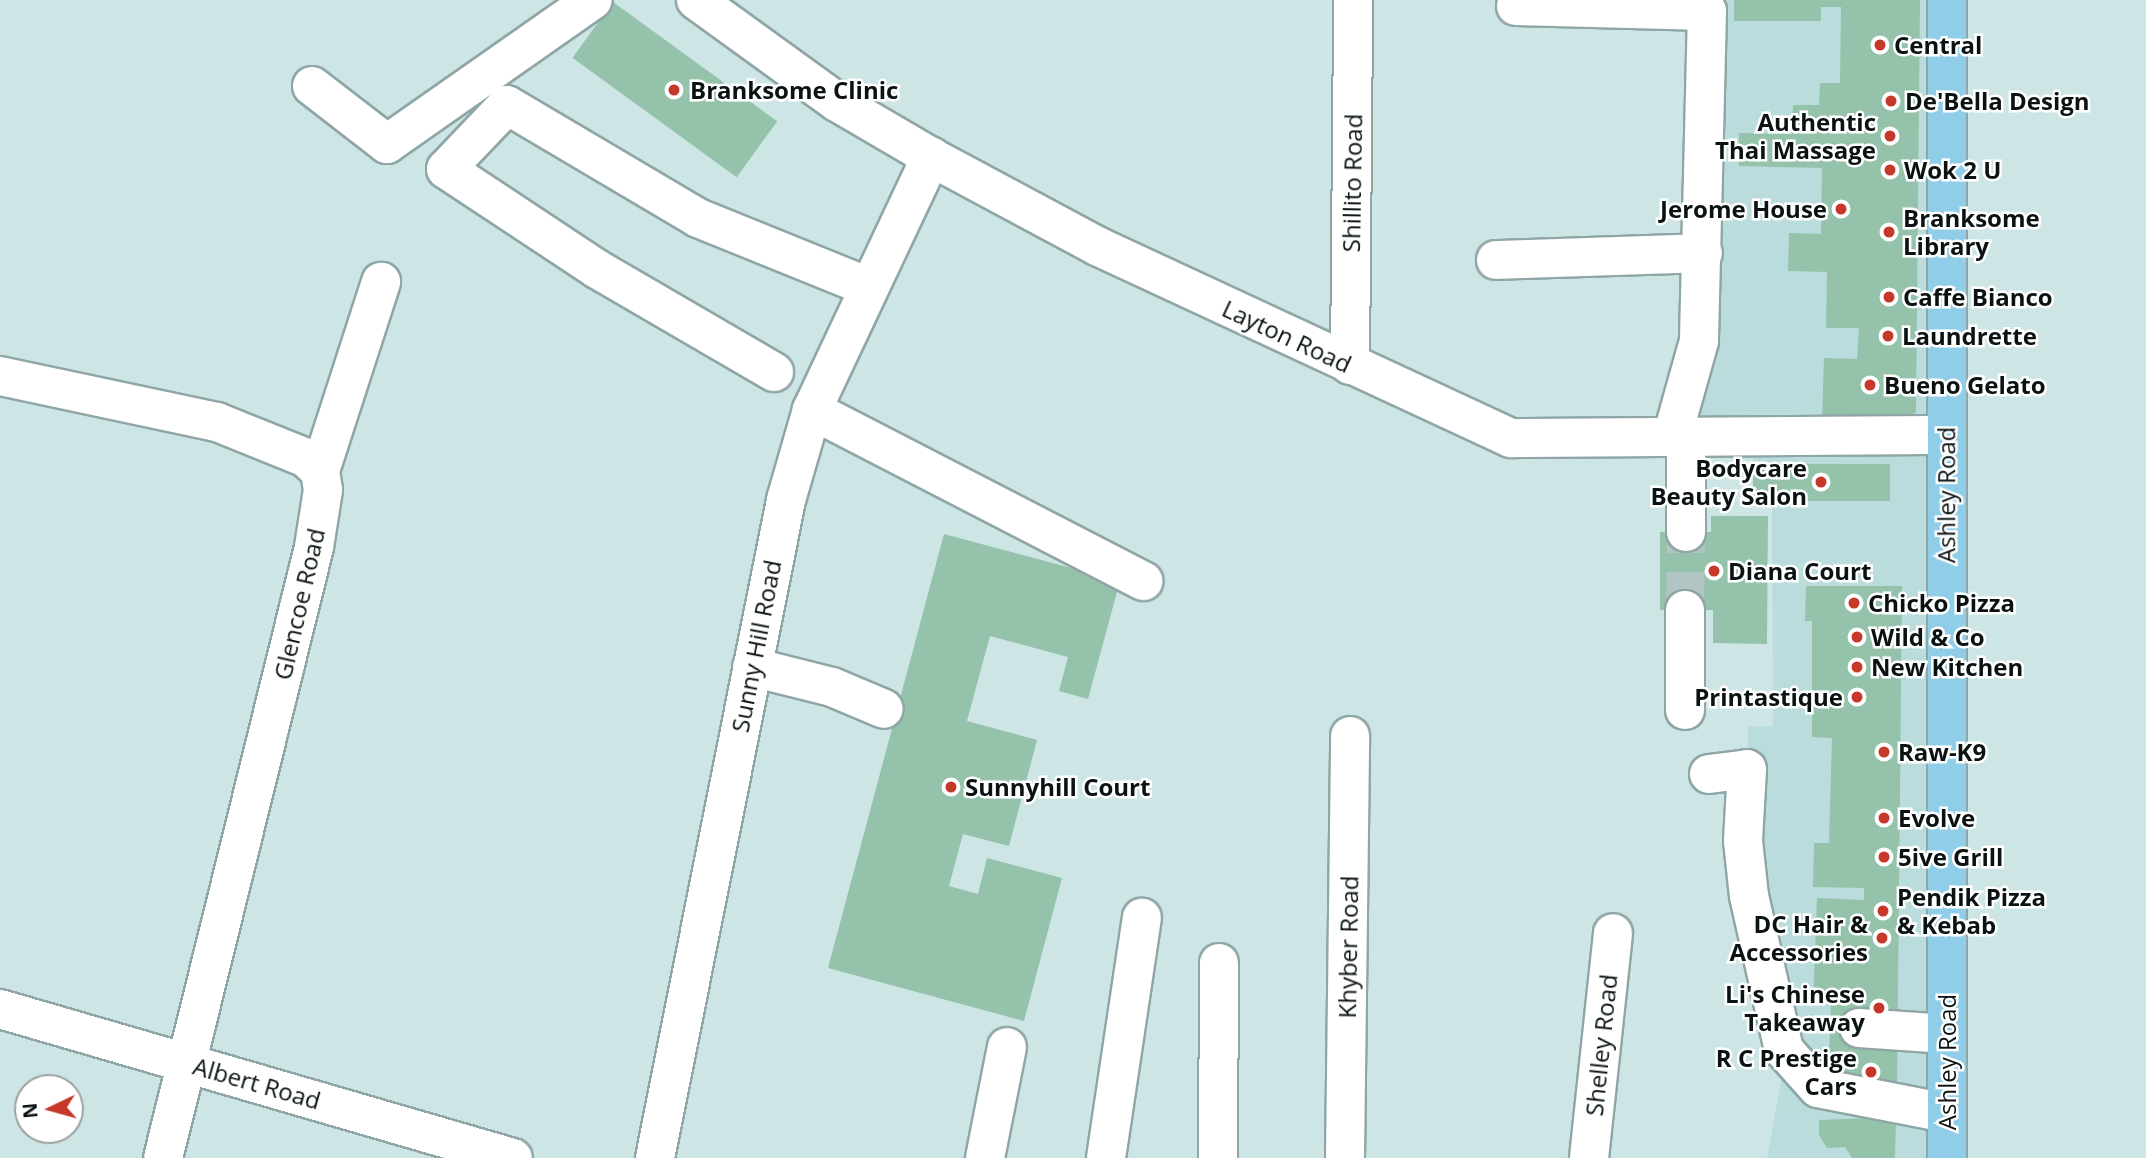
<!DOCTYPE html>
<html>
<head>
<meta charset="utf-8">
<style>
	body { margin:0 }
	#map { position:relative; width:2146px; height:1158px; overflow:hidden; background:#cee5e5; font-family:"Open Sans",sans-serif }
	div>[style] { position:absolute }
	.built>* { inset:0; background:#bbdcdc }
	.building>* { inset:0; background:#94c2ab; transform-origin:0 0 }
	.minor-tunnel>* { height:38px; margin-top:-19px; transform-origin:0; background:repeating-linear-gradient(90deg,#b1c5c5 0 38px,transparent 0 57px) }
	.roads { filter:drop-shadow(2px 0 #90a6a6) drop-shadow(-2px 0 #90a6a6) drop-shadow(0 2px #90a6a6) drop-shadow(0 -2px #90a6a6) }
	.minor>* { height:38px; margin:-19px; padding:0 19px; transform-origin:19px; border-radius:19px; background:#fff }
	.major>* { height:38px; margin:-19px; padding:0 19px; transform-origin:19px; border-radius:19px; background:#8fcde8 }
	.dots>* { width:19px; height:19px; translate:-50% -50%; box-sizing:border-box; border:4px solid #fff; border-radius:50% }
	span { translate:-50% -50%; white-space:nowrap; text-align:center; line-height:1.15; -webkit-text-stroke:5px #fff; paint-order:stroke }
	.poi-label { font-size:24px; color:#0a1212; font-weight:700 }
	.left { translate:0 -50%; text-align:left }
	.right { translate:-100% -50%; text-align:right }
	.street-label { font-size:24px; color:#0a1212 }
	.north { position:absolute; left:14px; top:1074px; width:70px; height:70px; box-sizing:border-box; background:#fff; border:2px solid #9da0a0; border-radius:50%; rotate:265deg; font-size:19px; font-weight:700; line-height:28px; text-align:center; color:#0a1212 }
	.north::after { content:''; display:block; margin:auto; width:24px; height:32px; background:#c5382a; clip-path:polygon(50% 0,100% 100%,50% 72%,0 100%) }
</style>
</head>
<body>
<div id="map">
	<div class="built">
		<i style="clip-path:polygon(1707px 0,1947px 0,1947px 1158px,1767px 1158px,1781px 1081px,1814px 1086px,1784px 1050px,1747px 769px,1748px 726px,1773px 726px,1772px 501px,1753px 501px,1753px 436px,1672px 437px)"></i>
	</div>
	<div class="building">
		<i style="clip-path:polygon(1734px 0,1920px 0,1916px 412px,1903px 424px,1822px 422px,1824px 358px,1857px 359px,1859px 328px,1826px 328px,1827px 272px,1788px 271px,1789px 233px,1821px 234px,1822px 168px,1739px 166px,1739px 133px,1792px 134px,1793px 105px,1819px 105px,1820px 83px,1840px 83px,1841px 7px,1821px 7px,1821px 21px,1734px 21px)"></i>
		<i style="left:613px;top:2px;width:203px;height:69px;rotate:36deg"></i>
		<i style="left:1753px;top:464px;width:137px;height:37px"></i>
		<i style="clip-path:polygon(1711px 516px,1768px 516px,1767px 644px,1713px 643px,1713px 610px,1660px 610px,1660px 532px,1711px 532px)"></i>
		<i style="clip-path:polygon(944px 534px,1120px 581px,1088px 699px,1059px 691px,1068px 657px,990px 636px,967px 721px,1037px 740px,1009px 846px,963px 834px,949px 886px,978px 894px,987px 858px,1062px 878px,1024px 1021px,828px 968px)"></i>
		<i style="clip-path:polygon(1806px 586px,1902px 586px,1897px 1093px,1844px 1091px,1846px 1053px,1829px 1053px,1831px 1002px,1813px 1001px,1817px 898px,1864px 900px,1864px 888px,1813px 887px,1814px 843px,1829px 843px,1832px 738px,1812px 737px,1812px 621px,1805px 621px)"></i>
		<i style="clip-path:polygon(1896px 1117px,1895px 1158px,1852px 1158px,1845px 1147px,1827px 1148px,1819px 1135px,1819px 1120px)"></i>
	</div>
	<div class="minor-tunnel">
		<i style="left:1685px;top:610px;width:78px;rotate:-89.3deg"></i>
	</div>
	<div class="roads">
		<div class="minor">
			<i style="left:696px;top:0;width:174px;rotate:35.9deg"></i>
			<i style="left:837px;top:102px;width:109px;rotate:30.3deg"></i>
			<i style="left:931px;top:157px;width:188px;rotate:28.2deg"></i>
			<i style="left:1097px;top:246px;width:456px;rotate:24.9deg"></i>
			<i style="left:1511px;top:438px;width:434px;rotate:-0.4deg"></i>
			<i style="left:1516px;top:6px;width:191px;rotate:1.5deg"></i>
			<i style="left:1707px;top:11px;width:330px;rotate:91.4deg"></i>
			<i style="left:1699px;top:341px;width:100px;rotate:105.7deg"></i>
			<i style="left:312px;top:86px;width:95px;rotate:37.7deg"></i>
			<i style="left:387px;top:144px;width:251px;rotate:-35deg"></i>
			<i style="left:1496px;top:260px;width:207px;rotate:-1.9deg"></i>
			<i style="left:1350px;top:365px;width:365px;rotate:-89.5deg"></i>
			<i style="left:774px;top:372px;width:205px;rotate:-149.8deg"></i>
			<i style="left:597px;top:269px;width:181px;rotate:-146.5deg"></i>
			<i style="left:446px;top:169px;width:88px;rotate:-46.4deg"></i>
			<i style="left:507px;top:105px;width:222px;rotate:30.6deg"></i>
			<i style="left:698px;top:218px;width:184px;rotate:22deg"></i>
			<i style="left:0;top:376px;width:222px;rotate:12deg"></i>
			<i style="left:217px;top:422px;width:96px;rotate:22deg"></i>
			<i style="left:306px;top:458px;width:19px;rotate:43deg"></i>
			<i style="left:320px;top:471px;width:19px;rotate:81deg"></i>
			<i style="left:323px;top:490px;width:58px;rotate:99deg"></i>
			<i style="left:314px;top:547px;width:629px;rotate:103.88deg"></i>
			<i style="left:812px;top:410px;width:373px;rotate:27.3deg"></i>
			<i style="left:320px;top:471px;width:199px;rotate:-72.1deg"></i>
			<i style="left:1686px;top:532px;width:96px;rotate:-90deg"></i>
			<i style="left:752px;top:667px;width:82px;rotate:14deg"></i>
			<i style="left:832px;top:687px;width:56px;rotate:22.9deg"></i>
			<i style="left:1685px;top:710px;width:100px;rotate:-90deg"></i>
			<i style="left:1709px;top:774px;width:38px;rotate:-7deg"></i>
			<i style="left:1747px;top:769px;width:72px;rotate:93.2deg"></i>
			<i style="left:1743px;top:841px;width:55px;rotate:83.8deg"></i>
			<i style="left:1749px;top:896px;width:158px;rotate:77.2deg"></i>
			<i style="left:1784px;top:1050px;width:51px;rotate:48.2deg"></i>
			<i style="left:1818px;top:1088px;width:131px;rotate:11deg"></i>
			<i style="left:0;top:1009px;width:534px;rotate:16.2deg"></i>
			<i style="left:1859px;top:1028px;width:88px;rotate:3.9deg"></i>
			<i style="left:655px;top:1158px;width:671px;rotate:-78.74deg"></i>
			<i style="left:786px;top:500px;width:94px;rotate:-73.9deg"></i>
			<i style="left:812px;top:410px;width:280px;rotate:-64.8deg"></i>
			<i style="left:985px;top:1158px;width:113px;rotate:-78.8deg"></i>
			<i style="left:1106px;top:1158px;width:243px;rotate:-81.5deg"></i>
			<i style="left:1218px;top:1158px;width:195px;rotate:-89.7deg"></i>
			<i style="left:1345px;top:1158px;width:422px;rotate:-89.3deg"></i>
			<i style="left:1589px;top:1158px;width:226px;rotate:-83.9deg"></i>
		</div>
		<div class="major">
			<i style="left:1947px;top:1158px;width:1158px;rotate:-90deg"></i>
		</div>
	</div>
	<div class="dots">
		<i style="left:1880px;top:45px;background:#c5382a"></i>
		<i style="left:674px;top:90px;background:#c5382a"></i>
		<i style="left:1891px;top:101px;background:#c5382a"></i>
		<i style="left:1890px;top:136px;background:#c5382a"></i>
		<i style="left:1890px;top:170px;background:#c5382a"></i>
		<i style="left:1841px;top:209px;background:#c5382a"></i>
		<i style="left:1889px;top:232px;background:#c5382a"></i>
		<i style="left:1889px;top:297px;background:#c5382a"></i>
		<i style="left:1888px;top:336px;background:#c5382a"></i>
		<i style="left:1870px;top:385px;background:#c5382a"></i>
		<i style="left:1821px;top:482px;background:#c5382a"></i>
		<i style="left:1714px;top:571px;background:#c5382a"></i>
		<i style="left:1854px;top:603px;background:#c5382a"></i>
		<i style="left:1857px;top:637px;background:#c5382a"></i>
		<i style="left:1857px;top:667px;background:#c5382a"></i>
		<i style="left:1857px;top:697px;background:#c5382a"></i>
		<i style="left:1884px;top:752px;background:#c5382a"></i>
		<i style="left:951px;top:787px;background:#c5382a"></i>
		<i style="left:1884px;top:818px;background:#c5382a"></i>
		<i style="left:1884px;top:857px;background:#c5382a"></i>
		<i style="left:1883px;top:911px;background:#c5382a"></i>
		<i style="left:1882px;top:938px;background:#c5382a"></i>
		<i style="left:1879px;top:1008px;background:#c5382a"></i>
		<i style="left:1871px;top:1072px;background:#c5382a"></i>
	</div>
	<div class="poi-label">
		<span class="left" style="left:1894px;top:45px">Central</span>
		<span class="left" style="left:690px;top:90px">Branksome Clinic</span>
		<span class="left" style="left:1905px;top:101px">De'Bella Design</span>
		<span class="right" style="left:1876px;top:136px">Authentic<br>Thai Massage</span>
		<span class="left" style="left:1904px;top:170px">Wok 2 U</span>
		<span class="right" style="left:1827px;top:209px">Jerome House</span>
		<span class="left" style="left:1903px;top:232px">Branksome<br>Library</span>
		<span class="left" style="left:1903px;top:297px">Caffe Bianco</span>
		<span class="left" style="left:1902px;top:336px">Laundrette</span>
		<span class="left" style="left:1884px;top:385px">Bueno Gelato</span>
		<span class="right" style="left:1807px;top:482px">Bodycare<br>Beauty Salon</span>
		<span class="left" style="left:1728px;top:571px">Diana Court</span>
		<span class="left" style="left:1868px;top:603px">Chicko Pizza</span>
		<span class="left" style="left:1871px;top:637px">Wild &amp; Co</span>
		<span class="left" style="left:1871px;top:667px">New Kitchen</span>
		<span class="right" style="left:1843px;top:697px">Printastique</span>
		<span class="left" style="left:1898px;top:752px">Raw-K9</span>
		<span class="left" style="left:965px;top:787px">Sunnyhill Court</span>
		<span class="left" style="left:1898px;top:818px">Evolve</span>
		<span class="left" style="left:1898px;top:857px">5ive Grill</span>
		<span class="left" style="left:1897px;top:911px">Pendik Pizza<br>&amp; Kebab</span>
		<span class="right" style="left:1868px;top:938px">DC Hair &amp;<br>Accessories</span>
		<span class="right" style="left:1865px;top:1008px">Li's Chinese<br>Takeaway</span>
		<span class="right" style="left:1857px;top:1072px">R C Prestige<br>Cars</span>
	</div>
	<div class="street-label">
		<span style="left:1352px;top:183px;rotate:-89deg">Shillito Road</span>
		<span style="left:1287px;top:336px;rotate:25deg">Layton Road</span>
		<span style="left:1946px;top:495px;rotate:-90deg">Ashley Road</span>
		<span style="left:299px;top:604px;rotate:-77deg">Glencoe Road</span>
		<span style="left:756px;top:646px;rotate:-79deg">Sunny Hill Road</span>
		<span style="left:1348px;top:947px;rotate:-89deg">Khyber Road</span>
		<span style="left:1601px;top:1045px;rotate:-84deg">Shelley Road</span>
		<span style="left:1947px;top:1062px;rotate:-90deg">Ashley Road</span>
		<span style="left:257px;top:1083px;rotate:16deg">Albert Road</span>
	</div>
	<div class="north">N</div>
</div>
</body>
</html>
